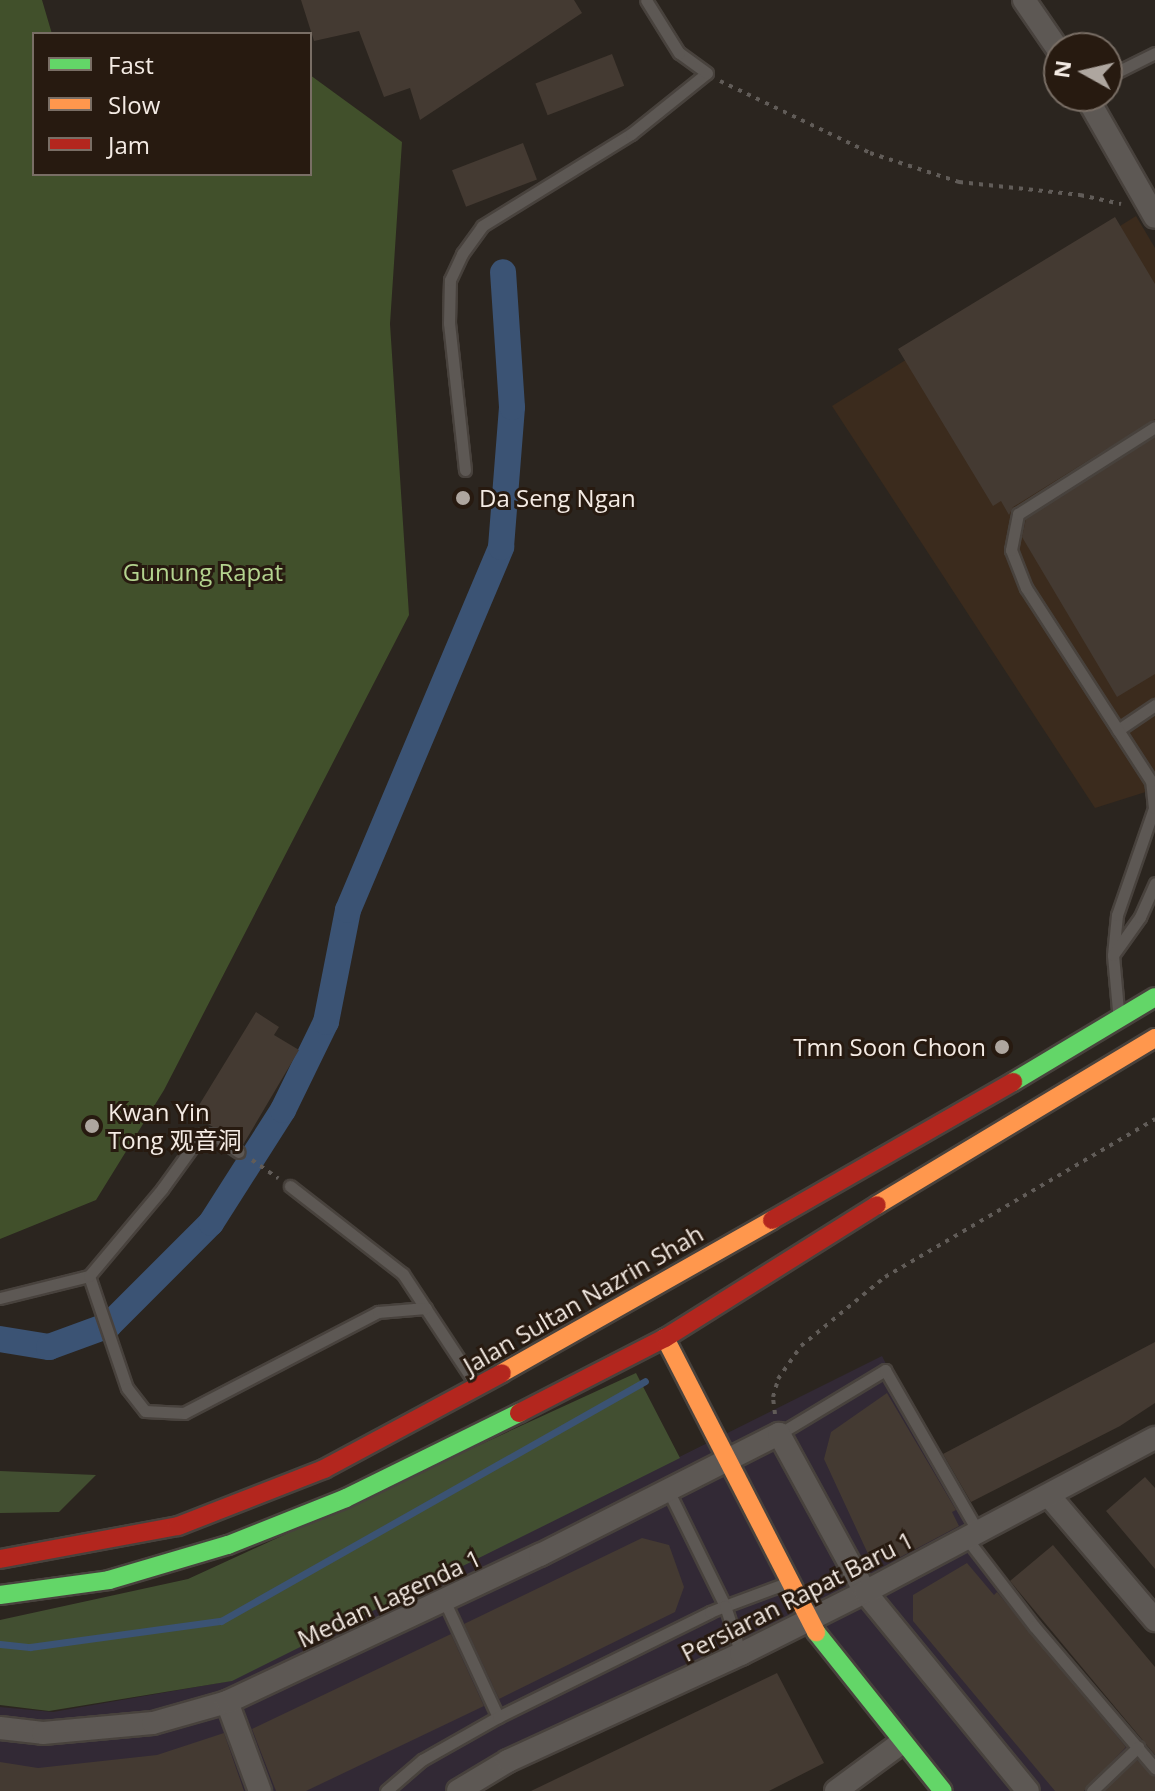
<!DOCTYPE html>
<html>
<head>
<meta charset="utf-8">
<style>
	body { margin:0 }
	#map { position:relative; width:1155px; height:1791px; overflow:hidden; background:#2b251f; font-family:"Open Sans","Noto Sans SC",sans-serif }
	div>[style] { position:absolute }
	.commercial>* { inset:0; background:#322935 }
	.built>* { inset:0; background:#3b2b1d }
	.green>* { inset:0; background:#424f31 }
	.forest>* { inset:0; background:#41502b }
	.stream>* { height:7px; margin:-3.5px; padding:0 3.5px; transform-origin:3.5px; border-radius:3.5px; background:#3b5374 }
	.canal>* { height:26px; margin:-13px; padding:0 13px; transform-origin:13px; border-radius:13px; background:#3b5374 }
	.building>* { inset:0; background:#443a32; transform-origin:0 0 }
	.path>* { height:4px; margin-top:-2px; transform-origin:0; background:repeating-linear-gradient(90deg,#615c58 0 4px,transparent 0 10px) }
	.roads { filter:drop-shadow(2px 0 #48423d) drop-shadow(-2px 0 #48423d) drop-shadow(0 2px #48423d) drop-shadow(0 -2px #48423d) }
	.lane>* { height:11px; margin:-5.5px; padding:0 5.5px; transform-origin:5.5px; border-radius:5.5px; background:#5d5854 }
	.street>* { height:22px; margin:-11px; padding:0 11px; transform-origin:11px; border-radius:11px; background:#5d5854 }
	.fast>* { height:18px; margin:-9px; padding:0 9px; transform-origin:9px; border-radius:9px; background:#63d668 }
	.slow>* { height:18px; margin:-9px; padding:0 9px; transform-origin:9px; border-radius:9px; background:#ff974d }
	.jam>* { height:18px; margin:-9px; padding:0 9px; transform-origin:9px; border-radius:9px; background:#b3261e }
	.dots>* { width:22px; height:22px; translate:-50% -50%; box-sizing:border-box; border:4px solid #271a10; border-radius:50% }
	span { translate:-50% -50%; white-space:nowrap; text-align:center; line-height:1.15; -webkit-text-stroke:6px #271a10; paint-order:stroke }
	.poi-label { font-size:24px; color:#f4ebe4 }
	.left { translate:0 -50%; text-align:left }
	.right { translate:-100% -50%; text-align:right }
	.park-label { font-size:24px; color:#b4d48f }
	.street-label { font-size:24px; color:#f4ebe4 }
	.legend { position:absolute; left:32px; top:32px; width:280px; height:144px; box-sizing:border-box; background:#271a10; border:2px solid #796e65; margin:0; padding:10px 14px; list-style:none; font-size:24px; color:#f4ebe4 }
	.legend li { display:flex; align-items:center; gap:16px; height:40px }
	.legend b { width:40px; border:2px solid #796e65 }
	.north { position:absolute; left:1043px; top:32px; width:80px; height:80px; box-sizing:border-box; background:#271a10; border:2px solid #796e65; border-radius:50%; rotate:278deg; font-size:22px; font-weight:700; line-height:32px; text-align:center; color:#f4ebe4 }
	.north::after { content:''; display:block; margin:auto; width:28px; height:36px; background:#aea69f; clip-path:polygon(50% 0,100% 100%,50% 72%,0 100%) }
</style>
</head>
<body>
<div id="map">
	<div class="commercial">
		<i style="clip-path:polygon(882px 1356px,984px 1557px,1155px 1764px,1155px 1791px,946px 1791px,813px 1621px,450px 1791px,0 1791px,0 1707px,53px 1712px,230px 1681px)"></i>
	</div>
	<div class="built">
		<i style="clip-path:polygon(1136px 216px,1155px 248px,1155px 789px,1095px 808px,832px 406px)"></i>
	</div>
	<div class="green">
		<i style="clip-path:polygon(636px 1373px,680px 1458px,232px 1681px,49px 1711px,0 1705px,0 1620px,188px 1579px)"></i>
		<i style="clip-path:polygon(0 1471px,96px 1475px,59px 1512px,0 1513px)"></i>
	</div>
	<div class="forest">
		<i style="clip-path:polygon(0 0,42px 0,52px 34px,34px 34px,34px 174px,310px 174px,310px 75px,402px 142px,390px 324px,409px 615px,164px 1090px,96px 1200px,0 1239px)"></i>
	</div>
	<div class="stream">
		<i style="left:0;top:1644px;width:30px;rotate:6deg"></i>
		<i style="left:30px;top:1647px;width:193px;rotate:-7.8deg"></i>
		<i style="left:221px;top:1621px;width:487px;rotate:-29.5deg"></i>
	</div>
	<div class="canal">
		<i style="left:0;top:1339px;width:50px;rotate:9.3deg"></i>
		<i style="left:49px;top:1347px;width:64px;rotate:-20.1deg"></i>
		<i style="left:109px;top:1325px;width:144px;rotate:-45deg"></i>
		<i style="left:211px;top:1223px;width:134px;rotate:-57.5deg"></i>
		<i style="left:283px;top:1110px;width:98px;rotate:-64deg"></i>
		<i style="left:326px;top:1022px;width:114px;rotate:-78.9deg"></i>
		<i style="left:348px;top:910px;width:394px;rotate:-67.1deg"></i>
		<i style="left:501px;top:547px;width:140px;rotate:-85.5deg"></i>
		<i style="left:512px;top:407px;width:135px;rotate:-93.8deg"></i>
	</div>
	<div class="building">
		<i style="clip-path:polygon(301px 0,574px 0,582px 13px,420px 120px,410px 88px,384px 97px,359px 31px,314px 41px)"></i>
		<i style="left:612px;top:54px;width:34px;height:82px;rotate:69deg"></i>
		<i style="left:523px;top:143px;width:39px;height:76px;rotate:69deg"></i>
		<i style="clip-path:polygon(1115px 217px,1155px 284px,1155px 419px,1013px 507px,1009px 515px,1001px 501px,993px 506px,898px 349px)"></i>
		<i style="clip-path:polygon(1155px 437px,1155px 674px,1117px 697px,1022px 537px,1026px 519px)"></i>
		<i style="clip-path:polygon(256px 1012px,279px 1027px,274px 1035px,299px 1050px,243px 1145px,193px 1115px)"></i>
		<i style="clip-path:polygon(1155px 1342px,1155px 1403px,1120px 1426px,971px 1502px,943px 1454px)"></i>
		<i style="clip-path:polygon(887px 1393px,956px 1510px,952px 1512px,959px 1526px,895px 1560px,869px 1556px,824px 1459px,831px 1432px)"></i>
		<i style="clip-path:polygon(1145px 1477px,1155px 1488px,1155px 1569px,1106px 1511px)"></i>
		<i style="clip-path:polygon(642px 1538px,669px 1545px,684px 1587px,675px 1612px,499px 1699px,464px 1624px)"></i>
		<i style="clip-path:polygon(1053px 1545px,1155px 1667px,1155px 1755px,1010px 1581px)"></i>
		<i style="clip-path:polygon(967px 1563px,994px 1595px,997px 1592px,1126px 1747px,1084px 1791px,1055px 1791px,913px 1621px,913px 1595px)"></i>
		<i style="clip-path:polygon(451px 1634px,484px 1706px,306px 1791px,276px 1791px,252px 1729px)"></i>
		<i style="clip-path:polygon(777px 1673px,824px 1763px,769px 1791px,531px 1791px)"></i>
		<i style="clip-path:polygon(224px 1733px,244px 1791px,0 1791px,0 1762px,38px 1768px,157px 1755px)"></i>
		<i style="clip-path:polygon(1137px 1760px,1155px 1776px,1155px 1791px,1104px 1791px)"></i>
	</div>
	<div class="path">
		<i style="left:720px;top:81px;width:166px;rotate:25.6deg"></i>
		<i style="left:870px;top:153px;width:94px;rotate:18deg"></i>
		<i style="left:959px;top:182px;width:122px;rotate:6.1deg"></i>
		<i style="left:1080px;top:195px;width:42px;rotate:12.4deg"></i>
		<i style="left:252px;top:1160px;width:32px;rotate:35deg"></i>
		<i style="left:775px;top:1414px;width:17px;rotate:-97deg"></i>
		<i style="left:773px;top:1397px;width:19px;rotate:-74deg"></i>
		<i style="left:778px;top:1379px;width:40px;rotate:-55.1deg"></i>
		<i style="left:801px;top:1346px;width:109px;rotate:-39.4deg"></i>
		<i style="left:885px;top:1277px;width:313px;rotate:-30.3deg"></i>
	</div>
	<div class="roads">
		<div class="lane">
			<i style="left:1107px;top:81px;width:7px;rotate:-56deg"></i>
			<i style="left:1111px;top:75px;width:49px;rotate:-26.6deg"></i>
			<i style="left:465px;top:470px;width:148px;rotate:-96.2deg"></i>
			<i style="left:449px;top:323px;width:43px;rotate:-88.7deg"></i>
			<i style="left:450px;top:280px;width:29px;rotate:-65deg"></i>
			<i style="left:462px;top:254px;width:34px;rotate:-54deg"></i>
			<i style="left:482px;top:226px;width:175px;rotate:-31.7deg"></i>
			<i style="left:631px;top:134px;width:97px;rotate:-38.8deg"></i>
			<i style="left:707px;top:73px;width:34px;rotate:-144deg"></i>
			<i style="left:679px;top:53px;width:62px;rotate:-121.9deg"></i>
			<i style="left:1118px;top:730px;width:45px;rotate:-34deg"></i>
			<i style="left:1113px;top:955px;width:40px;rotate:-84.3deg"></i>
			<i style="left:1117px;top:915px;width:113px;rotate:-70.9deg"></i>
			<i style="left:1154px;top:808px;width:27px;rotate:-96deg"></i>
			<i style="left:1151px;top:781px;width:230px;rotate:-122.9deg"></i>
			<i style="left:1026px;top:588px;width:41px;rotate:-111.5deg"></i>
			<i style="left:1011px;top:550px;width:37px;rotate:-79deg"></i>
			<i style="left:1018px;top:514px;width:162px;rotate:-32.4deg"></i>
			<i style="left:1118px;top:1010px;width:55px;rotate:-95.2deg"></i>
			<i style="left:1113px;top:955px;width:47px;rotate:-54.6deg"></i>
			<i style="left:1140px;top:917px;width:37px;rotate:-66deg"></i>
			<i style="left:290px;top:1186px;width:143px;rotate:37.9deg"></i>
			<i style="left:403px;top:1274px;width:127px;rotate:56.6deg"></i>
			<i style="left:89px;top:1276px;width:118px;rotate:71.3deg"></i>
			<i style="left:127px;top:1388px;width:29px;rotate:52deg"></i>
			<i style="left:145px;top:1411px;width:39px;rotate:3deg"></i>
			<i style="left:184px;top:1413px;width:219px;rotate:-27.5deg"></i>
			<i style="left:378px;top:1312px;width:48px;rotate:-4.8deg"></i>
			<i style="left:0;top:1298px;width:92px;rotate:-13.9deg"></i>
			<i style="left:89px;top:1276px;width:114px;rotate:-50deg"></i>
			<i style="left:162px;top:1189px;width:67px;rotate:-54.2deg"></i>
			<i style="left:201px;top:1135px;width:11px;rotate:-5deg"></i>
			<i style="left:212px;top:1134px;width:32px;rotate:34deg"></i>
			<i style="left:779px;top:1434px;width:124px;rotate:-31.1deg"></i>
			<i style="left:885px;top:1370px;width:187px;rotate:60.1deg"></i>
			<i style="left:668px;top:1490px;width:129px;rotate:63.8deg"></i>
			<i style="left:725px;top:1606px;width:66px;rotate:-20.4deg"></i>
			<i style="left:967px;top:1539px;width:110px;rotate:52.4deg"></i>
			<i style="left:1034px;top:1626px;width:187px;rotate:49.6deg"></i>
			<i style="left:444px;top:1600px;width:129px;rotate:65.2deg"></i>
			<i style="left:386px;top:1791px;width:48px;rotate:-40.7deg"></i>
			<i style="left:422px;top:1760px;width:87px;rotate:-29.5deg"></i>
			<i style="left:498px;top:1717px;width:237px;rotate:-26.3deg"></i>
			<i style="left:710px;top:1612px;width:16px;rotate:-22deg"></i>
			<i style="left:725px;top:1606px;width:51px;rotate:71.6deg"></i>
			<i style="left:1092px;top:1791px;width:64px;rotate:-43.7deg"></i>
		</div>
		<div class="street">
			<i style="left:1024px;top:0;width:62px;rotate:55.5deg"></i>
			<i style="left:1086px;top:96px;width:139px;rotate:60.3deg"></i>
			<i style="left:1050px;top:1497px;width:162px;rotate:49.5deg"></i>
			<i style="left:227px;top:1702px;width:95px;rotate:69.7deg"></i>
			<i style="left:0;top:1728px;width:43px;rotate:6.6deg"></i>
			<i style="left:43px;top:1733px;width:110px;rotate:-5.2deg"></i>
			<i style="left:153px;top:1723px;width:77px;rotate:-15.8deg"></i>
			<i style="left:227px;top:1702px;width:346px;rotate:-25.2deg"></i>
			<i style="left:540px;top:1555px;width:268px;rotate:-26.9deg"></i>
			<i style="left:779px;top:1434px;width:180px;rotate:61.4deg"></i>
			<i style="left:865px;top:1592px;width:257px;rotate:50.7deg"></i>
			<i style="left:458px;top:1791px;width:58px;rotate:-31deg"></i>
			<i style="left:508px;top:1761px;width:256px;rotate:-24.7deg"></i>
			<i style="left:741px;top:1654px;width:139px;rotate:-26.6deg"></i>
			<i style="left:865px;top:1592px;width:328px;rotate:-28deg"></i>
			<i style="left:836px;top:1791px;width:81px;rotate:-36.4deg"></i>
		</div>
		<div class="fast">
			<i style="left:1013px;top:1082px;width:165px;rotate:-30.9deg"></i>
			<i style="left:0;top:1595px;width:110px;rotate:-7.8deg"></i>
			<i style="left:109px;top:1580px;width:124px;rotate:-16.4deg"></i>
			<i style="left:228px;top:1545px;width:127px;rotate:-21.7deg"></i>
			<i style="left:346px;top:1498px;width:193px;rotate:-26.2deg"></i>
			<i style="left:816px;top:1632px;width:203px;rotate:51.4deg"></i>
		</div>
		<div class="slow">
			<i style="left:877px;top:1205px;width:324px;rotate:-31deg"></i>
			<i style="left:665px;top:1338px;width:331px;rotate:62.8deg"></i>
			<i style="left:502px;top:1373px;width:310px;rotate:-29.5deg"></i>
		</div>
		<div class="jam">
			<i style="left:772px;top:1220px;width:278px;rotate:-29.8deg"></i>
			<i style="left:519px;top:1413px;width:164px;rotate:-27.2deg"></i>
			<i style="left:665px;top:1338px;width:250px;rotate:-32.1deg"></i>
			<i style="left:0;top:1559px;width:181px;rotate:-10.5deg"></i>
			<i style="left:178px;top:1526px;width:157px;rotate:-21.3deg"></i>
			<i style="left:324px;top:1469px;width:202px;rotate:-28.3deg"></i>
		</div>
	</div>
	<div class="dots">
		<i style="left:463px;top:498px;background:#aea69f"></i>
		<i style="left:1002px;top:1047px;background:#aea69f"></i>
		<i style="left:92px;top:1126px;background:#aea69f"></i>
	</div>
	<div class="poi-label">
		<span class="left" style="left:479px;top:498px">Da Seng Ngan</span>
		<span class="right" style="left:986px;top:1047px">Tmn Soon Choon</span>
		<span class="left" style="left:108px;top:1126px">Kwan Yin<br>Tong 观音洞</span>
	</div>
	<div class="park-label">
		<span style="left:203px;top:572px">Gunung Rapat</span>
	</div>
	<div class="street-label">
		<span style="left:583px;top:1299px;rotate:-30deg">Jalan Sultan Nazrin Shah</span>
		<span style="left:797px;top:1596px;rotate:-27deg">Persiaran Rapat Baru 1</span>
		<span style="left:389px;top:1598px;rotate:-25deg">Medan Lagenda 1</span>
	</div>
	<ul class="legend">
	<li><b style="height:10px;background:#63d668"></b>Fast</li>
	<li><b style="height:10px;background:#ff974d"></b>Slow</li>
	<li><b style="height:10px;background:#b3261e"></b>Jam</li>
	</ul>
	<div class="north">N</div>
</div>
</body>
</html>
